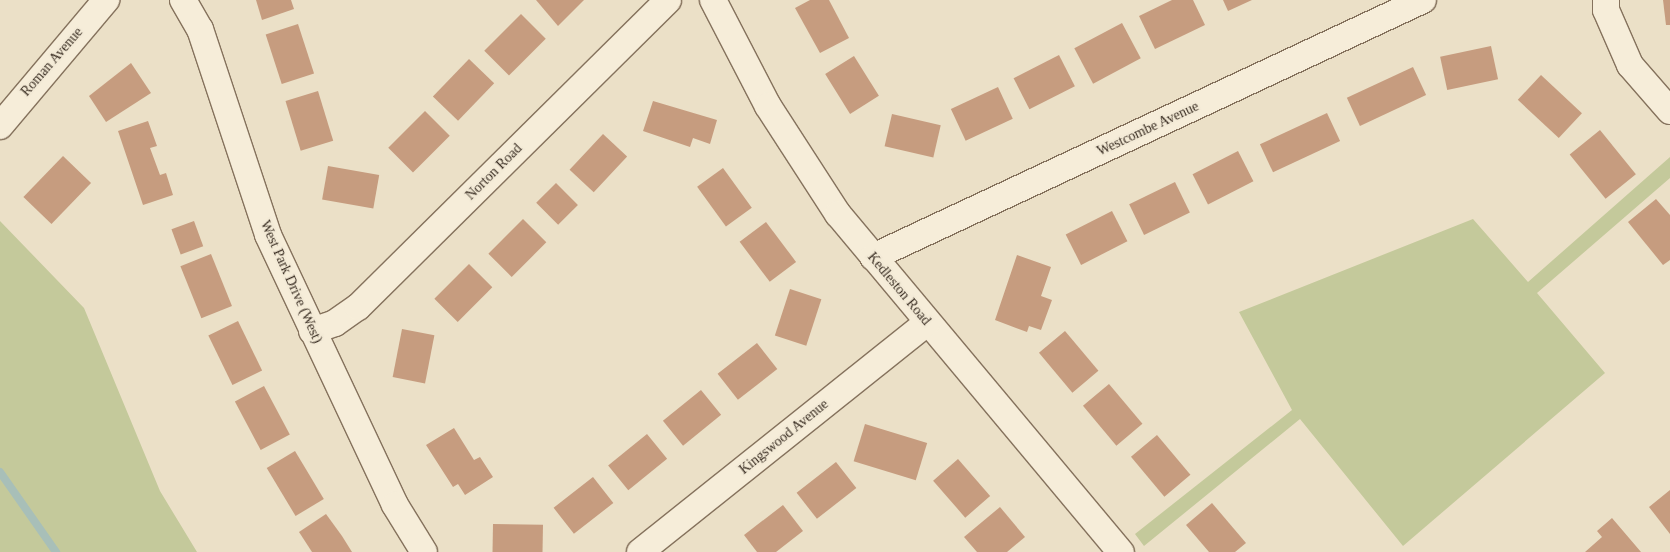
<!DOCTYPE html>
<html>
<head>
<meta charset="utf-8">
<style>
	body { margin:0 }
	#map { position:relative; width:1670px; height:552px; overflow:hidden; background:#ebe0c7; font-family:"Times New Roman",serif }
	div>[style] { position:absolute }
	.green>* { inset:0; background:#c4c99b }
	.stream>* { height:8px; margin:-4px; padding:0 4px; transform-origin:4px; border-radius:4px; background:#a8bfb8 }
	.building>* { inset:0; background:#c69c7f; transform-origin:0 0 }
	.roads { filter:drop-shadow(1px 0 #85725d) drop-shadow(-1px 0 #85725d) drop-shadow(0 1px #85725d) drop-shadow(0 -1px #85725d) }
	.street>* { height:26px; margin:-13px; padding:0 13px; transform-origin:13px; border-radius:13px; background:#f6edd9 }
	span { translate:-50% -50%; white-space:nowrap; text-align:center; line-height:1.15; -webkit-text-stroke:4px #f3ead6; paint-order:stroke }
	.street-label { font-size:14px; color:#372b20 }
</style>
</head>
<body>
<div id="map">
	<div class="green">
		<i style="clip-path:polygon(1670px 157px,1670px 178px,1537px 293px,1605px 373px,1403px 546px,1300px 419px,1144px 546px,1135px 534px,1292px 410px,1239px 312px,1473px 219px,1528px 282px)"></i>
		<i style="clip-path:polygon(0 221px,84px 308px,160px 491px,197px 552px,0 552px)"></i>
	</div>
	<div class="stream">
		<i style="left:0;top:472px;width:98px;rotate:55deg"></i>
	</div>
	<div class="building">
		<i style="clip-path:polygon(256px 0,291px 0,294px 9px,262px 20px)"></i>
		<i style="clip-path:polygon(536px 0,584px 0,558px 26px)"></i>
		<i style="clip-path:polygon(810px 0,829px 0,849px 38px,820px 53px,795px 8px)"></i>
		<i style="clip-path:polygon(1172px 0,1193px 0,1205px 25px,1155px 49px,1139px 16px)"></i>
		<i style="clip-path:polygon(1223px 0,1252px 0,1228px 11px)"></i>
		<i style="clip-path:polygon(1663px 0,1670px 0,1670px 25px,1666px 25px)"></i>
		<i style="left:521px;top:14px;width:35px;height:52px;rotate:45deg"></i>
		<i style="left:1122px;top:23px;width:40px;height:54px;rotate:62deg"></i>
		<i style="left:298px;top:24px;width:52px;height:34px;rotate:72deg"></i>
		<i style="left:1491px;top:46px;width:34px;height:52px;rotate:78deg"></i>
		<i style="left:1059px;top:55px;width:35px;height:51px;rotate:63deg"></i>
		<i style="left:854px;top:56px;width:47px;height:34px;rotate:58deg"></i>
		<i style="left:469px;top:59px;width:35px;height:52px;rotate:44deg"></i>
		<i style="clip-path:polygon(131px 63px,151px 93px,106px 122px,89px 96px)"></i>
		<i style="left:1413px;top:67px;width:31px;height:73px;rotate:65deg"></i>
		<i style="left:1541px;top:75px;width:56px;height:34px;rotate:43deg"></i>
		<i style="left:998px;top:87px;width:35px;height:52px;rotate:65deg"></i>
		<i style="left:318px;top:91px;width:52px;height:34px;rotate:73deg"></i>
		<i style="clip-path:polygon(653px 101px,717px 120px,710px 144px,693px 138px,690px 147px,643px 131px)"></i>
		<i style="left:425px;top:111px;width:35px;height:52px;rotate:45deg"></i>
		<i style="left:1327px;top:113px;width:31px;height:74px;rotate:65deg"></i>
		<i style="left:892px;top:114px;width:50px;height:33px;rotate:13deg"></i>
		<i style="clip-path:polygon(148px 121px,157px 146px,150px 148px,160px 175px,166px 173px,173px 195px,143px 205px,118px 131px)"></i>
		<i style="left:1600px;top:130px;width:57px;height:39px;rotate:51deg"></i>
		<i style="left:603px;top:134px;width:33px;height:49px;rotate:43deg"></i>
		<i style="left:1238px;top:151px;width:34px;height:51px;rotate:63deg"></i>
		<i style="left:63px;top:156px;width:39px;height:57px;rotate:44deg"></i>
		<i style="left:328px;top:166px;width:52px;height:34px;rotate:10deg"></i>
		<i style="left:723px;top:168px;width:49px;height:32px;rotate:54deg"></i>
		<i style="left:1175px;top:182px;width:34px;height:51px;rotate:64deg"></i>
		<i style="left:556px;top:183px;width:31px;height:28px;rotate:45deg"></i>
		<i style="clip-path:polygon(1656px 199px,1670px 215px,1670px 260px,1663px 265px,1628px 222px)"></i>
		<i style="left:1112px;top:211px;width:34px;height:52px;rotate:63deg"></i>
		<i style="left:523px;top:219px;width:33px;height:49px;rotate:45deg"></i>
		<i style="left:194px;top:221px;width:27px;height:24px;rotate:70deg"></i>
		<i style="left:766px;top:222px;width:50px;height:33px;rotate:53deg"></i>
		<i style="left:211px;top:254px;width:56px;height:33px;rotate:68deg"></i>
		<i style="clip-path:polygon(1017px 255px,1051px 267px,1041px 296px,1052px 300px,1041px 330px,1029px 326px,1027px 332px,995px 320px)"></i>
		<i style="left:469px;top:264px;width:33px;height:49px;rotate:45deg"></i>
		<i style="left:790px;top:289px;width:33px;height:49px;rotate:18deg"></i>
		<i style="left:238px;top:321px;width:55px;height:33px;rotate:64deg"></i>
		<i style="left:402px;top:329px;width:33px;height:49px;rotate:11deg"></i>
		<i style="left:1065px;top:331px;width:52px;height:34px;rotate:50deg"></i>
		<i style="left:757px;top:343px;width:33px;height:50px;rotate:52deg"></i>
		<i style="left:1109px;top:384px;width:52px;height:34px;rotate:50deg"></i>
		<i style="left:264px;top:386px;width:55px;height:33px;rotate:62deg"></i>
		<i style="left:701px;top:390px;width:32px;height:49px;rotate:51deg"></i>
		<i style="left:865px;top:424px;width:65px;height:39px;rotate:17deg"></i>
		<i style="clip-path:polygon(454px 428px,474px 460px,480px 457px,493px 477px,465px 495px,458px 484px,453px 487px,426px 445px)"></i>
		<i style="left:647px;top:434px;width:32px;height:50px;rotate:51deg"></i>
		<i style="left:1157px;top:435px;width:52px;height:34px;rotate:50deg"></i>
		<i style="left:295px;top:451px;width:56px;height:33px;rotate:59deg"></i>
		<i style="left:958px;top:459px;width:49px;height:33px;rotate:49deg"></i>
		<i style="left:836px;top:462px;width:33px;height:50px;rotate:52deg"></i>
		<i style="left:593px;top:477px;width:33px;height:50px;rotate:52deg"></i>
		<i style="clip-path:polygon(1670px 490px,1670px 534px,1649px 507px)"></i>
		<i style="clip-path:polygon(1212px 503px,1246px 543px,1235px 552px,1209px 552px,1186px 525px)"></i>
		<i style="clip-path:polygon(783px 505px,803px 531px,776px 552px,757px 552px,744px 535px)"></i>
		<i style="clip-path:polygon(1000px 507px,1025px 537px,1007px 552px,977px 552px,964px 537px)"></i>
		<i style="clip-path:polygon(326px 514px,342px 536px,352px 552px,312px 552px,299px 532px)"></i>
		<i style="clip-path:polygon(1612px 518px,1641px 552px,1585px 552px,1602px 537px,1597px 531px)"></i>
		<i style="left:493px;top:524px;width:50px;height:28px;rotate:1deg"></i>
	</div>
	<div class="roads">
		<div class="street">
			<i style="left:183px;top:0;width:34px;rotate:60deg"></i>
			<i style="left:200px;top:29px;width:217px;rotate:71.7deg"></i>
			<i style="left:268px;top:235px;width:298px;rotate:64.8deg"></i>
			<i style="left:395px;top:505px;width:55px;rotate:58.3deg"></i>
			<i style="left:713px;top:0;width:119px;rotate:62.6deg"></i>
			<i style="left:768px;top:106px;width:129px;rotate:57.1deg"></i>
			<i style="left:838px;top:214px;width:441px;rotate:50.1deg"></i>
			<i style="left:1606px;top:0;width:10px;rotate:90deg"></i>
			<i style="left:1606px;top:10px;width:60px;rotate:66.4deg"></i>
			<i style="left:1630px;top:65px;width:61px;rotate:49deg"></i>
			<i style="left:0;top:126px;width:165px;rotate:-49.9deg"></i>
			<i style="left:873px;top:257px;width:607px;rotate:-25.05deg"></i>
			<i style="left:312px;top:331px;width:24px;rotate:-19deg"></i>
			<i style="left:335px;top:323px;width:28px;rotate:-35deg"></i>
			<i style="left:358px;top:307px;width:436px;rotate:-44.7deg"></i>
			<i style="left:640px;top:552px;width:367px;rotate:-38.6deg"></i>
		</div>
	</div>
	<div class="street-label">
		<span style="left:52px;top:62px;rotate:-49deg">Roman Avenue</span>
		<span style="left:1148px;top:129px;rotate:-25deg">Westcombe Avenue</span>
		<span style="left:494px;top:172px;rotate:-45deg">Norton Road</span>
		<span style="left:291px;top:282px;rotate:66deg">West Park Drive (West)</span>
		<span style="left:899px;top:289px;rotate:50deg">Kedleston Road</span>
		<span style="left:784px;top:437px;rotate:-39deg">Kingswood Avenue</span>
	</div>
</div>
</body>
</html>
